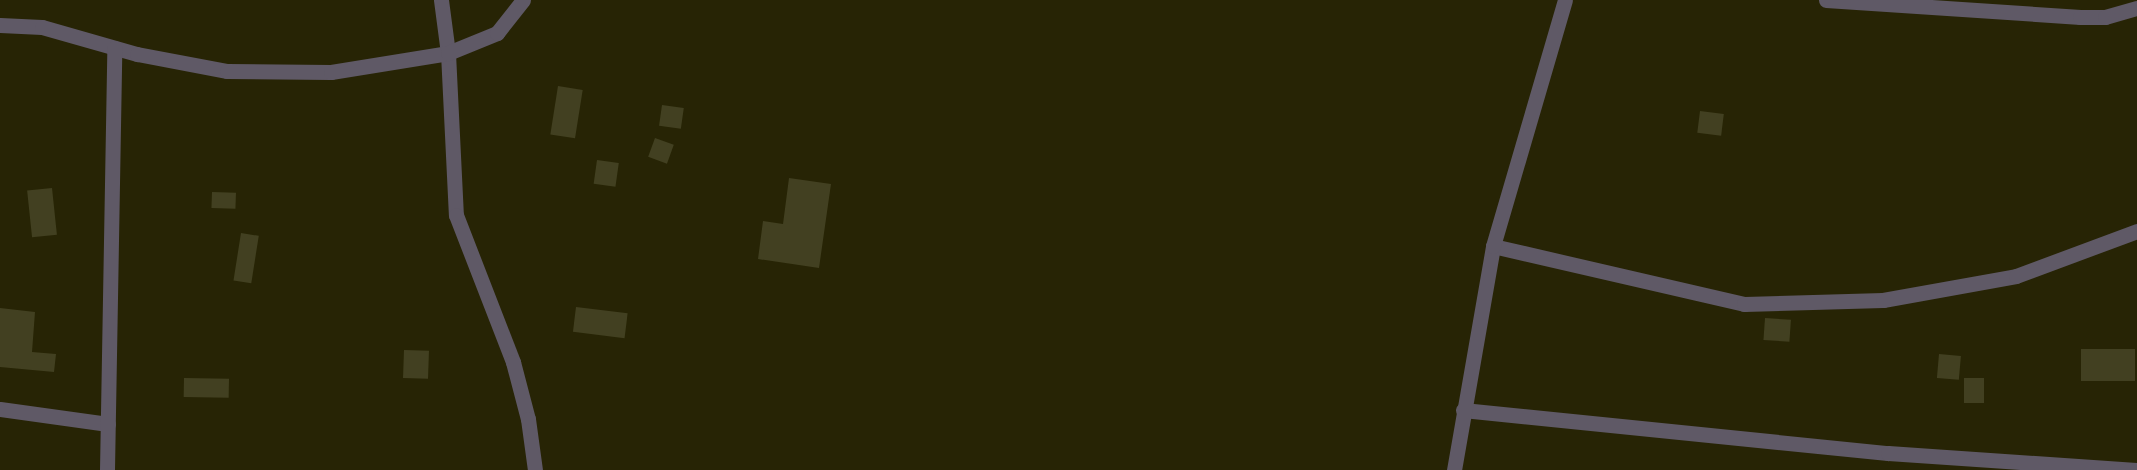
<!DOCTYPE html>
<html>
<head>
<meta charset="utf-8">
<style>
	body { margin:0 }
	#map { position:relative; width:2137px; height:470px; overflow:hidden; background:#272405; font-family:Poppins,sans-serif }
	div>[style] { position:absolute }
	.building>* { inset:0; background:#424021; transform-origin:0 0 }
	.minor>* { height:15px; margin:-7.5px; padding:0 7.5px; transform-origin:7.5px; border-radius:7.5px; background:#5f5966 }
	span { translate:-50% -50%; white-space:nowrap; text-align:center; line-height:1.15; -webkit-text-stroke:4.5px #0e0d03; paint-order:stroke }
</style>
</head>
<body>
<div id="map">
	<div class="building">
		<i style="left:558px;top:86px;width:25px;height:49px;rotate:9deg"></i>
		<i style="left:662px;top:105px;width:22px;height:21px;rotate:8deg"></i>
		<i style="left:1700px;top:111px;width:24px;height:22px;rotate:7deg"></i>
		<i style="left:655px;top:138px;width:20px;height:20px;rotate:20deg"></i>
		<i style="left:597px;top:160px;width:22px;height:24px;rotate:8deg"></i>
		<i style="clip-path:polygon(789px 178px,831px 184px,819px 268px,758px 259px,763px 221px,783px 224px)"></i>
		<i style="left:52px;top:188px;width:47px;height:25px;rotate:84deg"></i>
		<i style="left:212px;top:192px;width:24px;height:16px;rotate:2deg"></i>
		<i style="left:241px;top:233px;width:18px;height:48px;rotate:9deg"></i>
		<i style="left:576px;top:307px;width:52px;height:25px;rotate:7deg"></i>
		<i style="clip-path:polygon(0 308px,35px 312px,32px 352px,56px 354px,54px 372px,0 367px)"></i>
		<i style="left:1765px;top:318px;width:26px;height:22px;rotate:4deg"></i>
		<i style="left:2081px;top:349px;width:54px;height:32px"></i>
		<i style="left:404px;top:350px;width:25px;height:28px;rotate:2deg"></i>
		<i style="left:1939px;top:354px;width:22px;height:24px;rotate:5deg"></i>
		<i style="left:184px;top:378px;width:45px;height:19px;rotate:1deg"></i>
		<i style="left:1964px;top:378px;width:20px;height:25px"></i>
	</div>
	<div class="minor">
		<i style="left:441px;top:0;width:53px;rotate:82.5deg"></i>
		<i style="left:448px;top:53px;width:162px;rotate:87.2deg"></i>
		<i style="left:456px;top:215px;width:158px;rotate:68.8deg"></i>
		<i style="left:513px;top:362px;width:59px;rotate:75.3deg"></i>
		<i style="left:528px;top:419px;width:51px;rotate:82.2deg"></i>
		<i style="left:1826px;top:0;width:255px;rotate:3.8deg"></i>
		<i style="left:2080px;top:17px;width:25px"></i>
		<i style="left:2105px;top:17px;width:33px;rotate:-16deg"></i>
		<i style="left:0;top:25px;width:42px;rotate:2.7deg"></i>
		<i style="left:42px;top:27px;width:99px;rotate:15.9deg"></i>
		<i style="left:137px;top:54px;width:92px;rotate:10.7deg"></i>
		<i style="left:227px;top:71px;width:104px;rotate:0.6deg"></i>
		<i style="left:331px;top:72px;width:119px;rotate:-9.2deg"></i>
		<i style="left:448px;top:53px;width:53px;rotate:-22.2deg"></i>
		<i style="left:497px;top:33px;width:42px;rotate:-51.8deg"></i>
		<i style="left:1493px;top:246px;width:258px;rotate:13deg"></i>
		<i style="left:1744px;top:304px;width:139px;rotate:-1.6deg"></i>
		<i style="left:1883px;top:300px;width:135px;rotate:-10.2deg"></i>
		<i style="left:2016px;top:276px;width:129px;rotate:-20.4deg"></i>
		<i style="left:0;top:409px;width:109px;rotate:7.9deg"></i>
		<i style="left:1463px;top:410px;width:427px;rotate:5.8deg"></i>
		<i style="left:1888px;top:453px;width:249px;rotate:3.9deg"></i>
		<i style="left:107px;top:470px;width:422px;rotate:-89deg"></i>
		<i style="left:1454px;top:470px;width:227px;rotate:-80.1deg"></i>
		<i style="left:1493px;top:246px;width:256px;rotate:-73.7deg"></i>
	</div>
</div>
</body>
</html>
